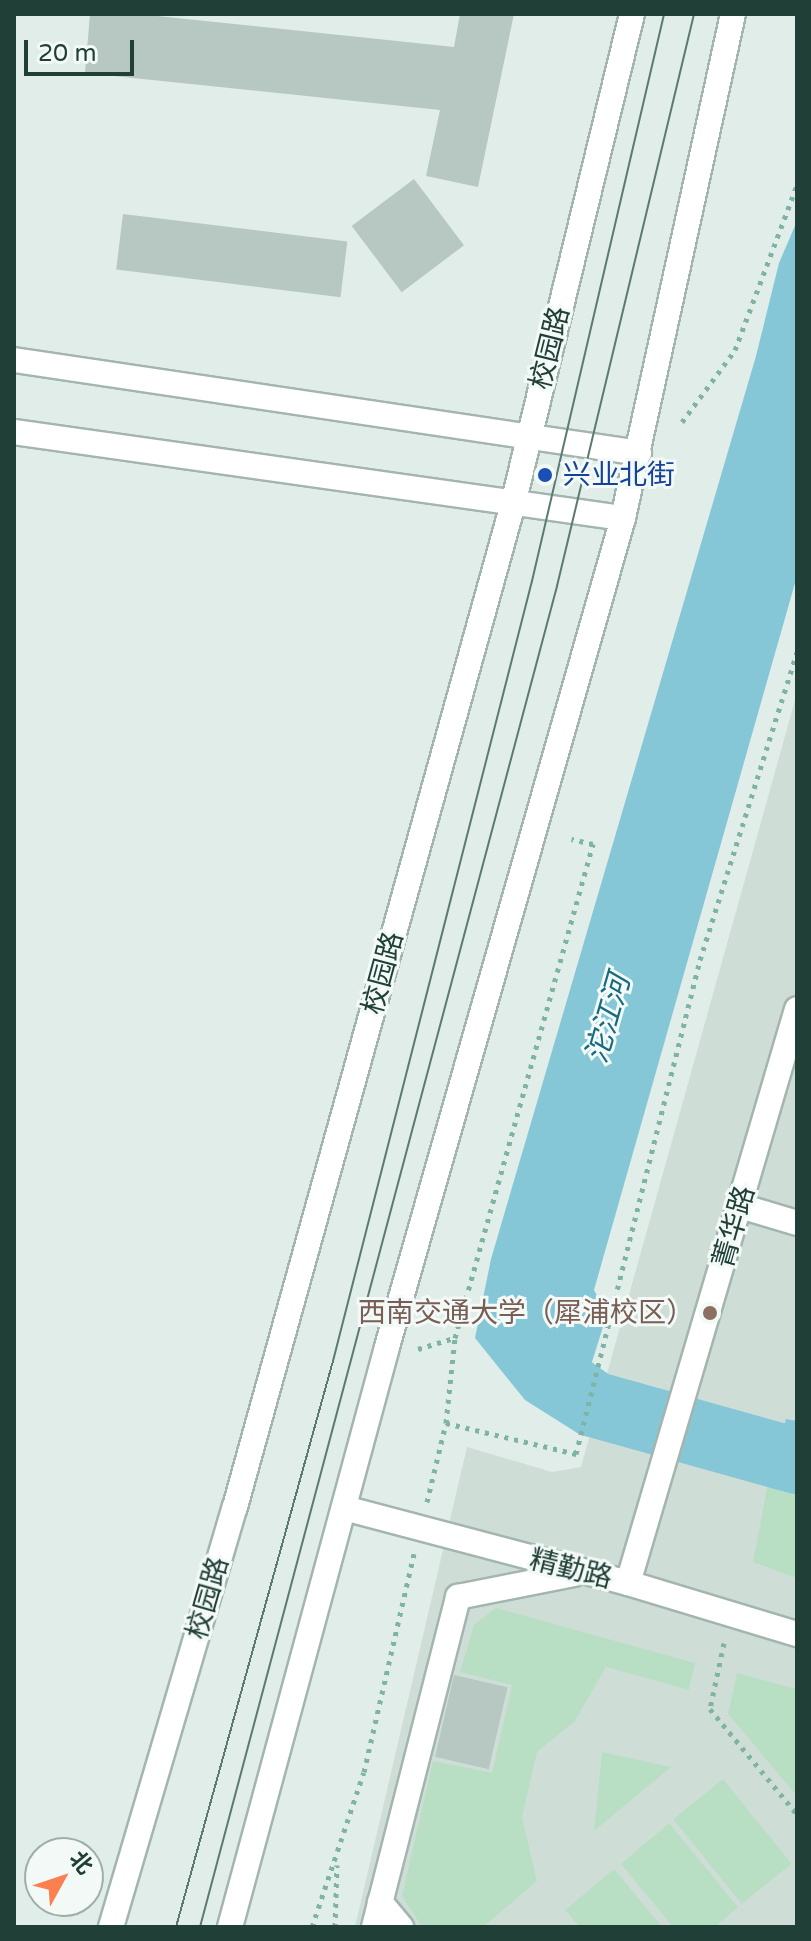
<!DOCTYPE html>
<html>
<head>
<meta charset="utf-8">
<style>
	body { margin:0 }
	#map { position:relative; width:811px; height:1941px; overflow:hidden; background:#e1ede8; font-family:"Varela Round","Noto Sans SC",sans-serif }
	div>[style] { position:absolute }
	.built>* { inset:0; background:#cfddd7 }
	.green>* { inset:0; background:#b8dfc4; transform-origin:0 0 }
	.water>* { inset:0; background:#85c7d6 }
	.river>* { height:66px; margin:-33px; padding:0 33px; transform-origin:33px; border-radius:33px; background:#85c7d6 }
	.building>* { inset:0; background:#b6c8c1; transform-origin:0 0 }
	.path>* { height:5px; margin-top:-2.5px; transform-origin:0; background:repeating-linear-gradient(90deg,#7fb3a4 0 4px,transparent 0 10px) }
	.roads { filter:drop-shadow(2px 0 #a3b5af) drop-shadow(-2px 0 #a3b5af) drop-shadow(0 2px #a3b5af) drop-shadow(0 -2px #a3b5af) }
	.minor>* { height:24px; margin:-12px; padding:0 12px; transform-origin:12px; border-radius:12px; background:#fff }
	.tram>* { height:2px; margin:-1px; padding:0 1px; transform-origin:1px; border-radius:1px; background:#5a7a73 }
	.dots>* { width:22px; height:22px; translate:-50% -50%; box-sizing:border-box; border:4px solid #f2f9f6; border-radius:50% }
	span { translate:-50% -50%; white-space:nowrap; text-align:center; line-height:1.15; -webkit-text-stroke:6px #f2f9f6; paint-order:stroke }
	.street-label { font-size:28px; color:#203f37 }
	.transit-label { font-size:28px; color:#164399 }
	.left { translate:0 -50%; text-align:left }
	.education-label { font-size:28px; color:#785e54 }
	.right { translate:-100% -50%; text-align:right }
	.water-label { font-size:30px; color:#166a7f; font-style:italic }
	.frame { position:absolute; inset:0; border:16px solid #203f37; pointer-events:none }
	.north { position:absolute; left:24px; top:1837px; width:80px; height:80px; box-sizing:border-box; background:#f2f9f6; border:2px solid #9eafaa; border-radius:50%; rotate:50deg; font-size:22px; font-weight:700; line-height:32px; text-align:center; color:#203f37 }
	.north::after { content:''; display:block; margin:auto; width:28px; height:36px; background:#fb7f50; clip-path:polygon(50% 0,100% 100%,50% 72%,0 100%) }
	.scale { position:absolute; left:24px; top:40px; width:110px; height:36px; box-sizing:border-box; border:4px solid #203f37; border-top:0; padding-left:10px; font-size:24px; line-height:28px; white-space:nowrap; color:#203f37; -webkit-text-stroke:6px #f2f9f6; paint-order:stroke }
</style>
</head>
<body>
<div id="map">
	<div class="built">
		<i style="clip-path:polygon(797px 693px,797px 1927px,355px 1927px,467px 1447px,552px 1472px,581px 1467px)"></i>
	</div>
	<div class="green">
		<i style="clip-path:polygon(768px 1483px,797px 1490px,797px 1578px,753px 1562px)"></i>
		<i style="clip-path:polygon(496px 1608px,695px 1663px,689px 1690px,606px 1667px,575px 1721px,537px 1752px,522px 1817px,537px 1881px,483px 1927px,422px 1927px,402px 1896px,433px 1761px,492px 1773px,512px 1685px,460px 1672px,474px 1625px)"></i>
		<i style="clip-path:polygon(737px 1673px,797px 1689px,797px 1796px,728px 1714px)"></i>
		<i style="clip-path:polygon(602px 1752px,671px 1767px,594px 1831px)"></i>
		<i style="left:723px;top:1779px;width:109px;height:64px;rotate:51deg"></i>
		<i style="clip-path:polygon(669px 1823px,738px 1907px,715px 1927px,673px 1927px,621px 1864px)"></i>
		<i style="clip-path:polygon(614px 1869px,662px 1927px,580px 1927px,565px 1910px)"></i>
	</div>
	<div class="water">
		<i style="clip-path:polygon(797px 221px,797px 576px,594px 1290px,607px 1314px,571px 1429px,525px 1400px,475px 1338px,491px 1259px,756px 356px,779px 263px)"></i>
		<i style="clip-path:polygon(786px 1419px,797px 1421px,797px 1490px,768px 1483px)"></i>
	</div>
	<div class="river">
		<i style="left:534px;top:1321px;width:33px;rotate:72deg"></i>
		<i style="left:544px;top:1352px;width:40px;rotate:55.1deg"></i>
		<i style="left:567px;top:1385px;width:32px;rotate:36deg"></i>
		<i style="left:593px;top:1404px;width:212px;rotate:15.6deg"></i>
	</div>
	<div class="building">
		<i style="clip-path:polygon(90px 14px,138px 14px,454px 47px,460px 14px,514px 14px,478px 187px,426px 176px,440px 110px,85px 73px)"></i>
		<i style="left:414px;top:179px;width:83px;height:78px;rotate:53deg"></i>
		<i style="left:123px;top:214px;width:226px;height:56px;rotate:7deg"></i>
		<i style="left:454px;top:1675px;width:55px;height:84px;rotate:13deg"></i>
	</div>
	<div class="path">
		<i style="left:682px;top:422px;width:89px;rotate:-53.6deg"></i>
		<i style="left:735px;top:350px;width:176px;rotate:-69.4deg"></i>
		<i style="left:418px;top:1349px;width:39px;rotate:-17deg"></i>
		<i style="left:446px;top:1423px;width:85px;rotate:-84deg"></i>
		<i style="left:455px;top:1338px;width:513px;rotate:-74.39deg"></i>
		<i style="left:593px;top:844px;width:22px;rotate:-167deg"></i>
		<i style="left:427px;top:1502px;width:81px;rotate:-76.5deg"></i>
		<i style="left:446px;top:1423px;width:134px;rotate:13.4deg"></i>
		<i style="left:576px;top:1454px;width:509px;rotate:-75.91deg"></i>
		<i style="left:700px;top:960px;width:323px;rotate:-72.5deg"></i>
		<i style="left:724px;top:1643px;width:67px;rotate:102deg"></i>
		<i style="left:710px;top:1709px;width:136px;rotate:50.4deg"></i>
		<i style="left:312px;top:1927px;width:163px;rotate:-71.5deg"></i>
		<i style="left:364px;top:1772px;width:224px;rotate:-77.1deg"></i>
		<i style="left:335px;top:1927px;width:62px;rotate:-88.2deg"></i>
	</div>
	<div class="roads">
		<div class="minor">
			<i style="left:14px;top:360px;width:632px;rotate:8.46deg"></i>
			<i style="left:14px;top:432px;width:615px;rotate:8.04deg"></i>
			<i style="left:740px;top:1206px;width:59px;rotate:16.6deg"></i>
			<i style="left:344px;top:1508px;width:294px;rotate:14.8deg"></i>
			<i style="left:628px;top:1583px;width:177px;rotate:16.8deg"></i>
			<i style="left:628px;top:1583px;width:598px;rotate:-73.59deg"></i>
			<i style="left:380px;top:1902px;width:33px;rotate:50deg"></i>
			<i style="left:111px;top:1927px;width:438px;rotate:-73.6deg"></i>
			<i style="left:235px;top:1507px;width:1041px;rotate:-74.51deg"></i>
			<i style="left:513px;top:504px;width:504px;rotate:-76.35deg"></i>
			<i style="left:230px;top:1927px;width:601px;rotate:-74.85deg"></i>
			<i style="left:387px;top:1347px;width:862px;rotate:-74.11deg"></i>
			<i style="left:623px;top:518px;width:516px;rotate:-77.69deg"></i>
			<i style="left:374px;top:1927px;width:341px;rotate:-75.7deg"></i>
			<i style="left:458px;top:1597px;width:118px;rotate:-11.2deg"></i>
		</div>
	</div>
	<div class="tram">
		<i style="left:176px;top:1927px;width:587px;rotate:-74.5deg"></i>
		<i style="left:333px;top:1361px;width:805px;rotate:-75.69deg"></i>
		<i style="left:532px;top:581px;width:582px;rotate:-76.89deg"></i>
		<i style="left:200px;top:1927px;width:1388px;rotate:-75.09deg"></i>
		<i style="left:557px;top:586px;width:588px;rotate:-76.53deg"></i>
	</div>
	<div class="dots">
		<i style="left:545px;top:475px;background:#1a4fb4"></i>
		<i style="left:710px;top:1313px;background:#8d6e63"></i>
	</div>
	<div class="street-label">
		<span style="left:550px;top:348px;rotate:-76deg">校园路</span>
		<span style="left:383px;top:973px;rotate:-75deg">校园路</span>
		<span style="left:734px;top:1227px;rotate:-74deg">菁华路</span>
		<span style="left:571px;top:1569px;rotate:14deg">精勤路</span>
		<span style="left:208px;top:1598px;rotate:-74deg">校园路</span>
	</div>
	<div class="transit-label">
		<span class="left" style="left:563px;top:475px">兴业北街</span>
	</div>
	<div class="education-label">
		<span class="right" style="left:694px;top:1313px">西南交通大学（犀浦校区）</span>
	</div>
	<div class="water-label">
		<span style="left:609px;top:1019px;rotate:-74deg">沱江河</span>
	</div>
	<div class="frame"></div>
	<div class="north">北</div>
	<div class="scale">20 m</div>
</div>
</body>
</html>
